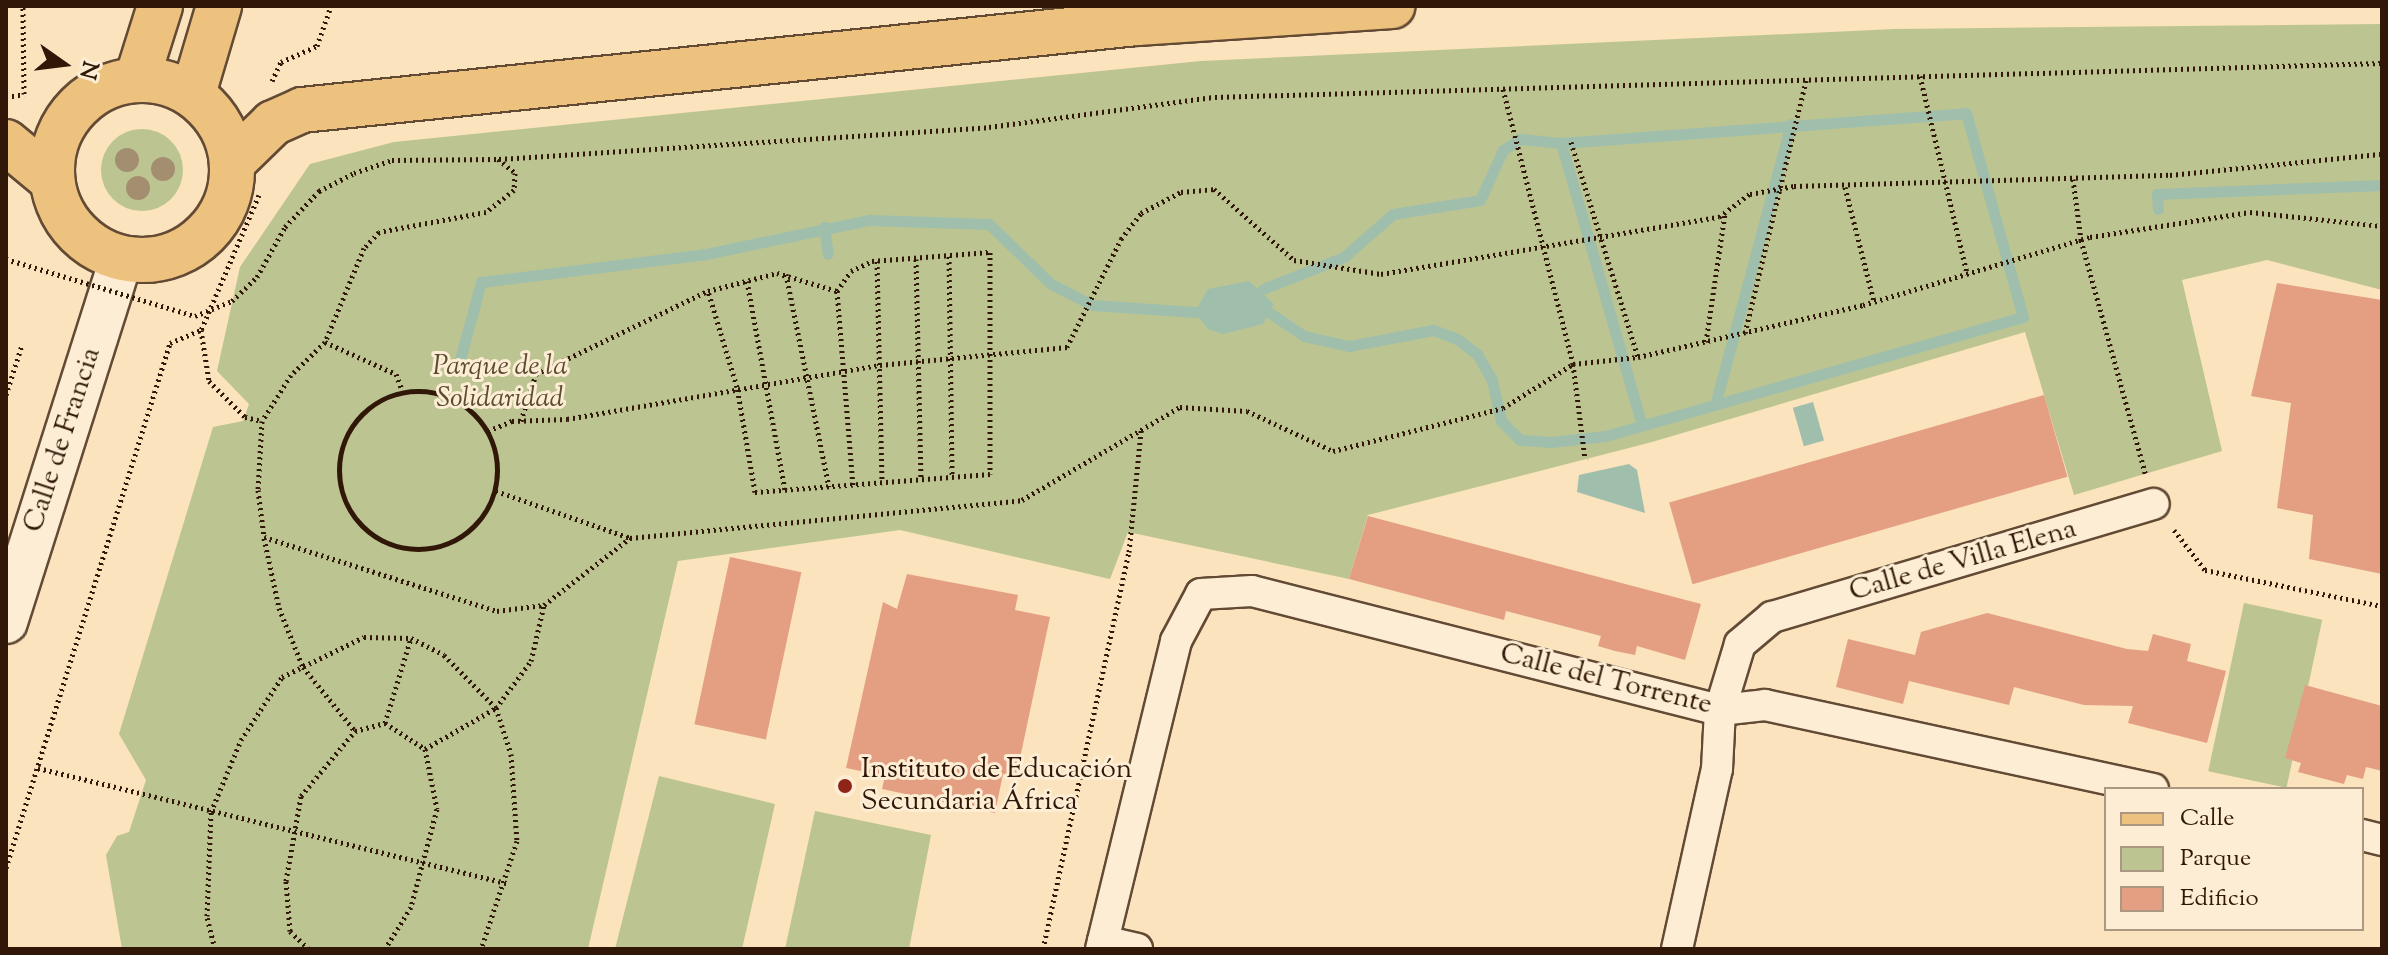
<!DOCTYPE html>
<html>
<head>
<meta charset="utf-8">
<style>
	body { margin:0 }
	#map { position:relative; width:2388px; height:955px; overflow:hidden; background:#fae3bd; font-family:"Sorts Mill Goudy",serif }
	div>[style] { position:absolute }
	.green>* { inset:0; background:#bcc492; transform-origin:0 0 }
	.round { border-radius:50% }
	.water>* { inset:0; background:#9fbfac; transform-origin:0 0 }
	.stream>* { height:11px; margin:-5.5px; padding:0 5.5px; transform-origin:5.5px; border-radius:5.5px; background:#9fbfac }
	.building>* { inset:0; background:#e49f82; transform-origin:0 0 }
	.path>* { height:5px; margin-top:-2.5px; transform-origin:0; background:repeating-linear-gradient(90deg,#311708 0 2px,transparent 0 6px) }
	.path>.ring { margin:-2.5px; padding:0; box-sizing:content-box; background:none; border:5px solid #311708; border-radius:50% }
	.roads { filter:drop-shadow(2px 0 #634a35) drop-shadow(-2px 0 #634a35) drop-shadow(0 2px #634a35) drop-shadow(0 -2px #634a35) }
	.street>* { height:30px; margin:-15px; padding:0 15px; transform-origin:15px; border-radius:15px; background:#fcedd4 }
	.secondary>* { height:42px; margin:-21px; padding:0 21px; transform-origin:21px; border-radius:21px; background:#fcedd4 }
	.primary>* { height:44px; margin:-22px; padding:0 22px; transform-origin:22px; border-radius:22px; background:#edc27e }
	.primary>.ring { margin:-22px; padding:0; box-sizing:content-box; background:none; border:44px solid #edc27e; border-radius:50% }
	.highway>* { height:44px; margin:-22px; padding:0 22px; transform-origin:22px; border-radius:22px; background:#edc27e }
	.path-bridge>* { height:5px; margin-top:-2.5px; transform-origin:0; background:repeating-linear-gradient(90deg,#311708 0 2px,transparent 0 6px) }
	.trees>* { width:24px; height:24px; margin:-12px; border-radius:50%; background:#a38f70 }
	.dots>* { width:22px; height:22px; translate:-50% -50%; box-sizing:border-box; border:4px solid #fcedd4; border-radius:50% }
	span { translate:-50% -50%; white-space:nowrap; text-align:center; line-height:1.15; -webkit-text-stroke:6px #fcedd4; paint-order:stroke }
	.park-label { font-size:28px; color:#5b4b31; font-style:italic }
	.street-label { font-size:28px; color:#311708 }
	.poi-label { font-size:28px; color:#311708 }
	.left { translate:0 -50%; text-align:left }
	.frame { position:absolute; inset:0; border:8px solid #311708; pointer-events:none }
	.legend { position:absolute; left:2104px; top:787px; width:260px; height:144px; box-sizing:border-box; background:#fcedd4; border:2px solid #ab9782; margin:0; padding:10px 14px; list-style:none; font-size:24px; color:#311708 }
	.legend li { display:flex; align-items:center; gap:16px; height:40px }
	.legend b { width:40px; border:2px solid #ab9782 }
	.north { position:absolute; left:24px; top:24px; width:80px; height:80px; -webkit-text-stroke:6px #fcedd4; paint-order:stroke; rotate:104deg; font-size:22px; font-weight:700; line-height:32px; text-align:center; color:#311708 }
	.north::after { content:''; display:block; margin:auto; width:28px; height:36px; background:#311708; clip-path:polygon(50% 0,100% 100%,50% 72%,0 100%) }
</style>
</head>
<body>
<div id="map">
	<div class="green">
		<i style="clip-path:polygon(2382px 24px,2382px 290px,2267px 260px,2182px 280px,2222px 451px,2074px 495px,2025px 332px,1652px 442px,1368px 515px,1349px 579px,1128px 532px,1110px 579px,900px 530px,678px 561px,588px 949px,122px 949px,106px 855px,117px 836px,129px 832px,146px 780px,119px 734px,213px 427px,243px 421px,249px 404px,217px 371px,240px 267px,310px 164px,394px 142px,1201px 61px,1895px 29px)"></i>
		<i class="round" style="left:101px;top:129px;width:82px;height:82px"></i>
		<i style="left:2244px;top:603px;width:80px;height:172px;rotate:12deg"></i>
		<i style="clip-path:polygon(659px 776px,775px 804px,742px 949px,615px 949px)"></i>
		<i style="clip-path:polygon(815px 811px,931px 835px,909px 949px,785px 949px)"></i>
	</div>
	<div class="water">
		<i style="clip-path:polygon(1249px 281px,1274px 304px,1263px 324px,1223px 334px,1208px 329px,1195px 312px,1208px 289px)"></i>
		<i style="left:1813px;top:402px;width:40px;height:21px;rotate:74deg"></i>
		<i style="clip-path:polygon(1629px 464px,1637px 470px,1645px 513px,1577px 492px,1579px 475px)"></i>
	</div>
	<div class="stream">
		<i style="left:1561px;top:143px;width:293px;rotate:74deg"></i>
		<i style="left:2158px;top:209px;width:15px;rotate:-94deg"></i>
		<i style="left:2157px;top:194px;width:225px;rotate:-2.3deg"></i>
		<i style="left:824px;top:227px;width:27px;rotate:82deg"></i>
		<i style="left:1263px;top:289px;width:87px;rotate:-21.6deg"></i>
		<i style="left:1344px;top:257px;width:65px;rotate:-41.3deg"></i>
		<i style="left:1393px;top:214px;width:88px;rotate:-9.1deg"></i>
		<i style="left:1480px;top:200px;width:55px;rotate:-65.3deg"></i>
		<i style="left:1503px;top:150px;width:20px;rotate:-33deg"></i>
		<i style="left:1520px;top:139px;width:41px;rotate:5.6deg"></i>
		<i style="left:1561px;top:143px;width:406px;rotate:-4.2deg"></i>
		<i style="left:1966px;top:113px;width:212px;rotate:74.4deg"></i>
		<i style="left:2023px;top:317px;width:435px;rotate:164.1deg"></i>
		<i style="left:1605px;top:436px;width:54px;rotate:173.7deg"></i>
		<i style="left:1551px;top:442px;width:31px;rotate:-176deg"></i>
		<i style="left:1520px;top:440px;width:27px;rotate:-135deg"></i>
		<i style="left:1501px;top:421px;width:42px;rotate:-102.4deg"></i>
		<i style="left:1492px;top:380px;width:30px;rotate:-120deg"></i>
		<i style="left:1477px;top:354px;width:25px;rotate:-143deg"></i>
		<i style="left:1457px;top:339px;width:26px;rotate:-159deg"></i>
		<i style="left:1433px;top:330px;width:86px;rotate:169.2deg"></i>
		<i style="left:1349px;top:346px;width:46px;rotate:-167.5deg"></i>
		<i style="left:1304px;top:336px;width:41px;rotate:-145.9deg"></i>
		<i style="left:459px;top:363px;width:84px;rotate:-74.8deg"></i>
		<i style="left:481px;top:282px;width:227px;rotate:-7.1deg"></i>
		<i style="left:706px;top:254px;width:167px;rotate:-11.8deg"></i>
		<i style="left:869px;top:220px;width:120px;rotate:1.9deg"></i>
		<i style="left:989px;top:224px;width:86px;rotate:44.1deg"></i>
		<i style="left:1051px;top:284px;width:46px;rotate:27.1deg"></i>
		<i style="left:1092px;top:305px;width:103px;rotate:3.9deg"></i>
		<i style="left:1715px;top:405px;width:291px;rotate:-74.9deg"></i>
	</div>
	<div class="building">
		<i style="clip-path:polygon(2277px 283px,2382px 300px,2382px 574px,2309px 559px,2313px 515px,2277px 508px,2291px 403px,2251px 396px)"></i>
		<i style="left:2044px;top:395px;width:85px;height:390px;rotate:74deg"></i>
		<i style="clip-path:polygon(1368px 516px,1701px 604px,1685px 660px,1637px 646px,1635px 655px,1615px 651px,1598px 646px,1601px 636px,1552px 623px,1506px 611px,1504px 620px,1349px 579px)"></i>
		<i style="left:730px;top:557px;width:73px;height:171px;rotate:12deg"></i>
		<i style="clip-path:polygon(907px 574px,1018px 595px,1015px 610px,1050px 617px,1016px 777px,1003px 774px,995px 813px,882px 789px,885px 776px,846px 768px,883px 602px,897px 609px)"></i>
		<i style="clip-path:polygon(1987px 613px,2127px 649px,2148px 651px,2153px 634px,2191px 644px,2187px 661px,2226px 671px,2207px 743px,2128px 723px,2133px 706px,2084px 705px,2014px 687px,2009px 705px,1909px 681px,1903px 704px,1836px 687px,1848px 639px,1915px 655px,1921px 632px)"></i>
		<i style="clip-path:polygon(2305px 685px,2382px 706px,2382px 771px,2366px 767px,2363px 779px,2347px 775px,2344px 784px,2298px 772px,2301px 763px,2285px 758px)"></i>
	</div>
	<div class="path">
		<i style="left:1920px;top:76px;width:204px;rotate:76.6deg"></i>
		<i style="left:272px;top:81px;width:21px;rotate:-65deg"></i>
		<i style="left:281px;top:62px;width:39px;rotate:-24deg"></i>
		<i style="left:317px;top:46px;width:42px;rotate:-70.7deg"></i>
		<i style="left:1503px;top:89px;width:284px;rotate:75.7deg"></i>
		<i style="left:1573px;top:364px;width:96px;rotate:82.8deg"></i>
		<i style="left:6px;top:97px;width:18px;rotate:-9deg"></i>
		<i style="left:24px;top:94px;width:88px;rotate:-90.7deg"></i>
		<i style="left:1571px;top:142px;width:225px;rotate:72.7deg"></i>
		<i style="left:499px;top:159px;width:491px;rotate:-3.7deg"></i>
		<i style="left:989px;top:127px;width:228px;rotate:-7.6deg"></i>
		<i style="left:1215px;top:97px;width:1167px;rotate:-1.67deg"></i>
		<i style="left:2073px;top:179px;width:62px;rotate:82.5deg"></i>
		<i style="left:2081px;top:240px;width:242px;rotate:74.6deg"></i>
		<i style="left:1845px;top:187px;width:119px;rotate:75.8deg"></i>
		<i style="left:259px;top:195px;width:147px;rotate:113.2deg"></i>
		<i style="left:201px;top:330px;width:52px;rotate:81.1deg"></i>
		<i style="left:209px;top:381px;width:51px;rotate:45deg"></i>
		<i style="left:245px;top:417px;width:17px;rotate:13deg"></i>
		<i style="left:949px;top:256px;width:221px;rotate:89.2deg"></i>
		<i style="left:916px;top:259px;width:221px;rotate:88.7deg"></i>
		<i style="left:877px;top:261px;width:221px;rotate:88.7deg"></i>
		<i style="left:786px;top:274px;width:217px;rotate:78.6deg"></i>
		<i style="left:257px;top:277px;width:57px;rotate:-60.8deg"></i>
		<i style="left:285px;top:227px;width:50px;rotate:-46.6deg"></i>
		<i style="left:319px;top:191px;width:39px;rotate:-27deg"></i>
		<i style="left:354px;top:173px;width:40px;rotate:-18.9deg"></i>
		<i style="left:392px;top:160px;width:106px;rotate:-0.5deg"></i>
		<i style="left:498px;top:159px;width:22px;rotate:39deg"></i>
		<i style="left:515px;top:173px;width:17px;rotate:93deg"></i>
		<i style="left:514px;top:190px;width:36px;rotate:142deg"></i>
		<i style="left:486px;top:212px;width:109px;rotate:169.4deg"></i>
		<i style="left:379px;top:232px;width:22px;rotate:133deg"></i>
		<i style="left:364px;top:248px;width:102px;rotate:112.5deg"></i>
		<i style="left:325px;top:342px;width:47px;rotate:135.9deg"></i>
		<i style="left:291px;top:375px;width:54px;rotate:122.2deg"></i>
		<i style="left:262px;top:421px;width:69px;rotate:93.3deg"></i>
		<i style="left:258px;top:490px;width:47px;rotate:82.7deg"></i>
		<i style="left:264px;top:537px;width:244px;rotate:17.6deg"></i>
		<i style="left:497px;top:611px;width:47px;rotate:-7.3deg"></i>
		<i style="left:544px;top:605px;width:109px;rotate:-37.9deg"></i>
		<i style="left:630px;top:538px;width:394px;rotate:-5.5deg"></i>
		<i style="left:1022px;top:500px;width:183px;rotate:-30.5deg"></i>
		<i style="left:1180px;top:407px;width:67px;rotate:3.4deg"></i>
		<i style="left:1247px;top:411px;width:95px;rotate:24.9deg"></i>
		<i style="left:1333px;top:451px;width:175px;rotate:-14.2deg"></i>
		<i style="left:1503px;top:408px;width:83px;rotate:-32.2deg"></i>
		<i style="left:1573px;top:364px;width:65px;rotate:-6.1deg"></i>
		<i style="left:1638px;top:357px;width:231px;rotate:-13deg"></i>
		<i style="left:1863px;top:305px;width:237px;rotate:-16.7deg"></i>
		<i style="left:2090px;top:237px;width:162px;rotate:-8.9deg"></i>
		<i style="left:2250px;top:212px;width:133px;rotate:6.1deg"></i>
		<i style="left:747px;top:281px;width:212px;rotate:79.7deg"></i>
		<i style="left:837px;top:291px;width:195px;rotate:85.3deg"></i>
		<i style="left:1745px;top:333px;width:260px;rotate:-76.4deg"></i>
		<i style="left:325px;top:342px;width:78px;rotate:24.3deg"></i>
		<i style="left:396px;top:374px;width:19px;rotate:69deg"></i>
		<i style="left:1706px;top:342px;width:129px;rotate:-81.6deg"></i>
		<i class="ring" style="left:339px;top:391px;width:153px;height:153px"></i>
		<i style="left:6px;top:395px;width:52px;rotate:-72.3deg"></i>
		<i style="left:521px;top:421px;width:49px;rotate:-72.3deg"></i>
		<i style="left:536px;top:374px;width:191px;rotate:-25.8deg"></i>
		<i style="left:708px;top:291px;width:71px;rotate:-14.6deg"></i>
		<i style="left:777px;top:273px;width:63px;rotate:16.7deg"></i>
		<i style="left:837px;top:291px;width:24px;rotate:-55deg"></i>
		<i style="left:851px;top:271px;width:23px;rotate:-25deg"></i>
		<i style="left:872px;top:261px;width:118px;rotate:-4.4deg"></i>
		<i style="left:990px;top:252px;width:222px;rotate:90deg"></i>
		<i style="left:990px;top:474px;width:236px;rotate:175.6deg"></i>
		<i style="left:755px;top:492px;width:107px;rotate:-99.7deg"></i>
		<i style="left:737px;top:387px;width:100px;rotate:-106.8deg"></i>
		<i style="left:488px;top:431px;width:26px;rotate:-23deg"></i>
		<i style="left:512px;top:421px;width:55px;rotate:-2.1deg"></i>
		<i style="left:567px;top:419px;width:318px;rotate:-9.8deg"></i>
		<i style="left:880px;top:365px;width:188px;rotate:-5.5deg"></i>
		<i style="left:1067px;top:347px;width:121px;rotate:-63.4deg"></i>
		<i style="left:1121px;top:239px;width:33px;rotate:-52deg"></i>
		<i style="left:1141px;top:213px;width:45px;rotate:-27.7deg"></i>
		<i style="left:1181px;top:192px;width:33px;rotate:-5deg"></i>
		<i style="left:1214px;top:189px;width:107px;rotate:41.6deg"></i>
		<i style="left:1294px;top:260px;width:88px;rotate:9.1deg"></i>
		<i style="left:1381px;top:274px;width:343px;rotate:-9.6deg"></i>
		<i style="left:1719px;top:217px;width:39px;rotate:-37deg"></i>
		<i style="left:1750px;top:194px;width:45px;rotate:-10.3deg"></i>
		<i style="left:1794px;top:186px;width:376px;rotate:-1.7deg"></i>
		<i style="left:2170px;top:175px;width:213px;rotate:-5.7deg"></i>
		<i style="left:496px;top:491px;width:142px;rotate:19.3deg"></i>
		<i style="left:2174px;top:530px;width:51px;rotate:52.2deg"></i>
		<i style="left:2205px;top:570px;width:181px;rotate:11.5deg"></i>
		<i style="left:264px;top:538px;width:72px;rotate:77.9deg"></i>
		<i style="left:279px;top:608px;width:64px;rotate:67.9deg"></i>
		<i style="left:303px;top:667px;width:82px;rotate:50.9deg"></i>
		<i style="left:385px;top:723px;width:89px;rotate:-73deg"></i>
		<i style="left:425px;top:749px;width:82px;rotate:-30deg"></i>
		<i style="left:496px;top:708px;width:59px;rotate:-53.3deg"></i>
		<i style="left:531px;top:661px;width:57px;rotate:-76.9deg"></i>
		<i style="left:38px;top:768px;width:483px;rotate:13.8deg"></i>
		<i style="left:6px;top:868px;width:550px;rotate:-72.65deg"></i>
		<i style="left:170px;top:343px;width:34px;rotate:-23deg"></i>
		<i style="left:215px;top:949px;width:34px;rotate:-104deg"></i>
		<i style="left:207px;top:916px;width:104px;rotate:-87.8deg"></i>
		<i style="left:211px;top:812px;width:78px;rotate:-67.4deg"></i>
		<i style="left:241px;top:740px;width:75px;rotate:-56.9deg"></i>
		<i style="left:282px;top:677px;width:91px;rotate:-26deg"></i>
		<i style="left:364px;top:637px;width:47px;rotate:1.2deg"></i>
		<i style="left:411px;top:638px;width:37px;rotate:27deg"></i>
		<i style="left:444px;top:655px;width:74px;rotate:45.5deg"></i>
		<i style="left:496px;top:708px;width:48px;rotate:71.9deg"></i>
		<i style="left:511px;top:754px;width:87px;rotate:86.1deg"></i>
		<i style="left:517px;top:841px;width:114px;rotate:108.4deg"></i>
		<i style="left:309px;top:949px;width:26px;rotate:-137deg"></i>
		<i style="left:290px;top:931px;width:50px;rotate:-94.6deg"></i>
		<i style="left:286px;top:881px;width:86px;rotate:-80deg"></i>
		<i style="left:301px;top:796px;width:85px;rotate:-50.3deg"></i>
		<i style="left:355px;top:731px;width:31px;rotate:-15deg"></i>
		<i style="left:385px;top:723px;width:48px;rotate:33deg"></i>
		<i style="left:425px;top:749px;width:61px;rotate:78.7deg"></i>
		<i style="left:437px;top:809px;width:101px;rotate:104.9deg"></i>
		<i style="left:411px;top:907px;width:49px;rotate:121.8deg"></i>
		<i style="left:1043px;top:949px;width:406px;rotate:-77.8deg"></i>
		<i style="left:1129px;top:552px;width:122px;rotate:-84.3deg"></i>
	</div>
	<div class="roads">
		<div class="street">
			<i style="left:2362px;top:835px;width:21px;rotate:14deg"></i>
			<i style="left:1103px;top:941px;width:35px;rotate:13deg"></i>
			<i style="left:1101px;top:949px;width:317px;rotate:-76.3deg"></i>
			<i style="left:1176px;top:641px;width:53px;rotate:-62deg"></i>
			<i style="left:1201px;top:594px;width:51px;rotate:-3.4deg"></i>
			<i style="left:1252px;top:591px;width:483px;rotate:14.3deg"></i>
			<i style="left:1720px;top:710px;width:45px;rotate:-6.3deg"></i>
			<i style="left:1765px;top:705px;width:397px;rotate:12.2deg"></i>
			<i style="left:1677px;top:949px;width:184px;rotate:-77.5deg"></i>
			<i style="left:1717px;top:769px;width:59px;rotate:-87.1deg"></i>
			<i style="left:1720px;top:710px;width:69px;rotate:-73.1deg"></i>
			<i style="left:1740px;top:644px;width:42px;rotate:-40.2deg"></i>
			<i style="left:1772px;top:617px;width:398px;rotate:-16.5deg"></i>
		</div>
		<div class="secondary">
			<i style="left:6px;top:622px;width:381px;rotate:-72.4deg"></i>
		</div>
		<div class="primary">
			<i style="left:137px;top:79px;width:77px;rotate:-72.5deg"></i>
			<i class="ring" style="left:52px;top:80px;width:136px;height:136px"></i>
			<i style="left:193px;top:94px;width:92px;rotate:-73.5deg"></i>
		</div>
		<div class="highway">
			<i style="left:6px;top:142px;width:60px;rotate:39.6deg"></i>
			<i style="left:233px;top:162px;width:56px;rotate:-44.3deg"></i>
			<i style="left:273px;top:123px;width:32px;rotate:-24deg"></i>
			<i style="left:302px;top:110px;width:840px;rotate:-5.95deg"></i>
			<i style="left:1137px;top:23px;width:256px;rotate:-3.8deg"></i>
		</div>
	</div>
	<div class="path-bridge">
		<i style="left:6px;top:259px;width:197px;rotate:16.8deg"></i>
		<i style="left:195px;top:316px;width:40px;rotate:-22deg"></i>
		<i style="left:232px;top:301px;width:35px;rotate:-44deg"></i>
	</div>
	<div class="trees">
		<i style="left:127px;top:160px"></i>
		<i style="left:163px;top:169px"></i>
		<i style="left:138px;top:188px"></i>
	</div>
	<div class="dots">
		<i style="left:845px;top:786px;background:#8f2418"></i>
	</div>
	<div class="park-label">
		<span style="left:500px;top:383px">Parque de la<br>Solidaridad</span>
	</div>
	<div class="street-label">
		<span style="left:63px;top:440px;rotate:-72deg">Calle de Francia</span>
		<span style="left:1963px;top:561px;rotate:-16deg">Calle de Villa Elena</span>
		<span style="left:1606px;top:680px;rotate:14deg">Calle del Torrente</span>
	</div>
	<div class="poi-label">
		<span class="left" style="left:861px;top:786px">Instituto de Educación<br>Secundaria África</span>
	</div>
	<div class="frame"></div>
	<ul class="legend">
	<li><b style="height:10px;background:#edc27e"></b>Calle</li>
	<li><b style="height:22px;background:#bcc492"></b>Parque</li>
	<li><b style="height:22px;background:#e49f82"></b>Edificio</li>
	</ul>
	<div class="north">N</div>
</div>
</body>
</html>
